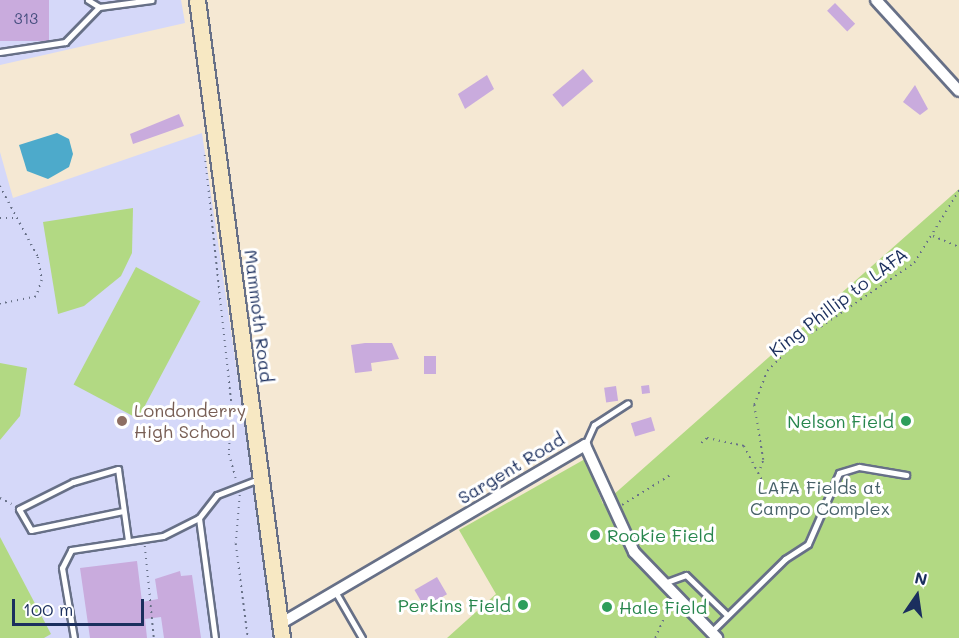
<!DOCTYPE html>
<html>
<head>
<meta charset="utf-8">
<style>
	body { margin:0 }
	#map { position:relative; width:959px; height:638px; overflow:hidden; background:#f5e8d3; font-family:Mali,sans-serif }
	div>[style] { position:absolute }
	.built>* { inset:0; background:#d5d8f9 }
	.green>* { inset:0; background:#b2d983; transform-origin:0 0 }
	.water>* { inset:0; background:#4daacb }
	.building>* { inset:0; background:#c9abdd; transform-origin:0 0 }
	.path>* { height:1.5px; margin-top:-0.75px; transform-origin:0; background:repeating-linear-gradient(90deg,#677087 0 1.5px,transparent 0 6px) }
	.roads { filter:drop-shadow(2px 0 #677087) drop-shadow(-2px 0 #677087) drop-shadow(0 2px #677087) drop-shadow(0 -2px #677087) }
	.service>* { height:5px; margin:-2.5px; padding:0 2.5px; transform-origin:2.5px; border-radius:2.5px; background:#fff }
	.minor>* { height:10px; margin:-5px; padding:0 5px; transform-origin:5px; border-radius:5px; background:#fff }
	.secondary>* { height:15px; margin:-7.5px; padding:0 7.5px; transform-origin:7.5px; border-radius:7.5px; background:#f7e8c3 }
	.dots>* { width:16px; height:16px; translate:-50% -50%; box-sizing:border-box; border:3px solid #fff; border-radius:50% }
	span { translate:-50% -50%; white-space:nowrap; text-align:center; line-height:1.15; -webkit-text-stroke:6px #fff; paint-order:stroke }
	.number-label { font-size:15px; color:#464e7e }
	.number-label span { -webkit-text-stroke-width:0 }
	.street-label { font-size:18px; color:#1b2f5e }
	.education-label { font-size:18px; color:#785e54 }
	.left { translate:0 -50%; text-align:left }
	.leisure-label { font-size:18px; color:#27864d }
	.right { translate:-100% -50%; text-align:right }
	.park-label { font-size:18px; color:#486269 }
	.north { position:absolute; left:887px; top:566px; width:60px; height:60px; -webkit-text-stroke:4px #fff; paint-order:stroke; rotate:13deg; font-size:16px; font-weight:700; line-height:24px; text-align:center; color:#1b2f5e }
	.north::after { content:''; display:block; margin:auto; width:21px; height:27px; background:#1b2f5e; clip-path:polygon(50% 0,100% 100%,50% 72%,0 100%) }
	.scale { position:absolute; left:12px; top:599px; width:132px; height:27px; box-sizing:border-box; border:3px solid #1b2f5e; border-top:0; padding-left:8px; font-size:18px; line-height:21px; white-space:nowrap; color:#1b2f5e; -webkit-text-stroke:4px #fff; paint-order:stroke }
</style>
</head>
<body>
<div id="map">
	<div class="built">
		<i style="clip-path:polygon(0 0,181px 0,185px 23px,0 65px)"></i>
		<i style="clip-path:polygon(202px 133px,276px 638px,0 638px,0 152px,13px 198px)"></i>
	</div>
	<div class="green">
		<i style="clip-path:polygon(959px 189px,959px 638px,447px 638px,496px 594px,459px 530px,585px 459px,603px 504px)"></i>
		<i style="clip-path:polygon(133px 208px,132px 253px,121px 276px,84px 306px,58px 314px,43px 222px)"></i>
		<i style="left:136px;top:267px;width:73px;height:133px;rotate:28deg"></i>
		<i style="clip-path:polygon(0 363px,27px 368px,20px 416px,0 440px)"></i>
		<i style="clip-path:polygon(0 537px,51px 634px,44px 638px,0 638px)"></i>
	</div>
	<div class="water">
		<i style="clip-path:polygon(57px 133px,69px 139px,73px 154px,69px 167px,48px 179px,27px 171px,19px 145px)"></i>
	</div>
	<div class="building">
		<i style="left:0;top:0;width:49px;height:41px"></i>
		<i style="left:835px;top:3px;width:29px;height:11px;rotate:46deg"></i>
		<i style="left:583px;top:69px;width:16px;height:40px;rotate:50deg"></i>
		<i style="clip-path:polygon(487px 75px,494px 89px,465px 109px,458px 94px)"></i>
		<i style="clip-path:polygon(915px 85px,928px 109px,920px 115px,903px 102px)"></i>
		<i style="clip-path:polygon(179px 114px,184px 126px,133px 144px,130px 134px)"></i>
		<i style="clip-path:polygon(365px 343px,392px 343px,399px 359px,371px 363px,372px 371px,355px 373px,351px 345px)"></i>
		<i style="left:424px;top:356px;width:12px;height:18px"></i>
		<i style="left:649px;top:385px;width:8px;height:8px;rotate:83deg"></i>
		<i style="left:616px;top:386px;width:15px;height:12px;rotate:82deg"></i>
		<i style="left:651px;top:417px;width:14px;height:21px;rotate:73deg"></i>
		<i style="clip-path:polygon(137px 561px,142px 602px,158px 599px,155px 579px,180px 571px,181px 576px,192px 575px,201px 638px,164px 638px,161px 617px,145px 619px,147px 638px,90px 638px,80px 568px)"></i>
		<i style="left:437px;top:577px;width:20px;height:26px;rotate:60deg"></i>
	</div>
	<div class="path">
		<i style="left:205px;top:155px;width:253px;rotate:83.9deg"></i>
		<i style="left:232px;top:407px;width:47px;rotate:93.7deg"></i>
		<i style="left:229px;top:454px;width:25px;rotate:74deg"></i>
		<i style="left:0;top:186px;width:81px;rotate:61.8deg"></i>
		<i style="left:38px;top:257px;width:23px;rotate:80deg"></i>
		<i style="left:42px;top:280px;width:18px;rotate:109deg"></i>
		<i style="left:36px;top:297px;width:37px;rotate:169deg"></i>
		<i style="left:0;top:218px;width:14px"></i>
		<i style="left:933px;top:236px;width:28px;rotate:23deg"></i>
		<i style="left:701px;top:443px;width:8px;rotate:-40deg"></i>
		<i style="left:707px;top:438px;width:38px;rotate:12deg"></i>
		<i style="left:744px;top:446px;width:38px;rotate:62deg"></i>
		<i style="left:758px;top:474px;width:15px;rotate:-70deg"></i>
		<i style="left:763px;top:460px;width:56px;rotate:-99.3deg"></i>
		<i style="left:754px;top:405px;width:36px;rotate:-69deg"></i>
		<i style="left:767px;top:371px;width:34px;rotate:-45deg"></i>
		<i style="left:791px;top:347px;width:149px;rotate:-34.3deg"></i>
		<i style="left:914px;top:263px;width:86px;rotate:-58.3deg"></i>
		<i style="left:240px;top:495px;width:49px;rotate:94.7deg"></i>
		<i style="left:236px;top:544px;width:95px;rotate:82.7deg"></i>
		<i style="left:0;top:498px;width:13px;rotate:27deg"></i>
		<i style="left:622px;top:505px;width:59px;rotate:-31.8deg"></i>
		<i style="left:145px;top:546px;width:92px;rotate:84.4deg"></i>
		<i style="left:655px;top:638px;width:30px;rotate:-66deg"></i>
		<i style="left:667px;top:611px;width:8px;rotate:-7deg"></i>
	</div>
	<div class="roads">
		<div class="service">
			<i style="left:88px;top:0;width:13px;rotate:32deg"></i>
			<i style="left:99px;top:7px;width:53px;rotate:-7.5deg"></i>
			<i style="left:0;top:52px;width:66px;rotate:-8.7deg"></i>
			<i style="left:65px;top:42px;width:49px;rotate:-45.8deg"></i>
			<i style="left:585px;top:445px;width:22px;rotate:-66deg"></i>
			<i style="left:594px;top:425px;width:40px;rotate:-32.9deg"></i>
			<i style="left:123px;top:511px;width:94px;rotate:168.3deg"></i>
			<i style="left:31px;top:530px;width:24px;rotate:-120deg"></i>
			<i style="left:19px;top:509px;width:60px;rotate:-26.6deg"></i>
			<i style="left:73px;top:482px;width:47px;rotate:-16.1deg"></i>
			<i style="left:118px;top:469px;width:72px;rotate:82deg"></i>
			<i style="left:664px;top:583px;width:23px;rotate:-20deg"></i>
			<i style="left:686px;top:575px;width:57px;rotate:44.3deg"></i>
			<i style="left:336px;top:593px;width:52px;rotate:60deg"></i>
			<i style="left:711px;top:632px;width:104px;rotate:-44.6deg"></i>
			<i style="left:785px;top:559px;width:27px;rotate:-33deg"></i>
			<i style="left:808px;top:544px;width:77px;rotate:-66.4deg"></i>
			<i style="left:839px;top:473px;width:21px;rotate:-17deg"></i>
			<i style="left:859px;top:467px;width:48px;rotate:9.7deg"></i>
			<i style="left:74px;top:638px;width:71px;rotate:-99.7deg"></i>
			<i style="left:62px;top:568px;width:20px;rotate:-63deg"></i>
			<i style="left:71px;top:550px;width:93px;rotate:-8.7deg"></i>
			<i style="left:163px;top:536px;width:40px;rotate:-26.6deg"></i>
			<i style="left:215px;top:638px;width:121px;rotate:-97.6deg"></i>
			<i style="left:199px;top:518px;width:29px;rotate:-52deg"></i>
			<i style="left:217px;top:495px;width:45px;rotate:-20.9deg"></i>
		</div>
		<div class="minor">
			<i style="left:876px;top:0;width:123px;rotate:47.6deg"></i>
			<i style="left:280px;top:624px;width:354px;rotate:-30.4deg"></i>
			<i style="left:585px;top:445px;width:118px;rotate:65.4deg"></i>
			<i style="left:634px;top:552px;width:120px;rotate:46deg"></i>
		</div>
		<div class="secondary">
			<i style="left:197px;top:0;width:644px;rotate:82.41deg"></i>
		</div>
	</div>
	<div class="dots">
		<i style="left:122px;top:421px;background:#8d6e63"></i>
		<i style="left:906px;top:421px;background:#2e9e5b"></i>
		<i style="left:595px;top:535px;background:#2e9e5b"></i>
		<i style="left:523px;top:605px;background:#2e9e5b"></i>
		<i style="left:607px;top:607px;background:#2e9e5b"></i>
	</div>
	<div class="number-label">
		<span style="left:26px;top:19px">313</span>
	</div>
	<div class="street-label">
		<span style="left:838px;top:302px;rotate:-37deg">King Phillip to LAFA</span>
		<span style="left:259px;top:316px;rotate:83deg">Mammoth Road</span>
		<span style="left:511px;top:468px;rotate:-31deg">Sargent Road</span>
	</div>
	<div class="education-label">
		<span class="left" style="left:134px;top:421px">Londonderry<br>High School</span>
	</div>
	<div class="leisure-label">
		<span class="right" style="left:894px;top:421px">Nelson Field</span>
		<span class="left" style="left:607px;top:535px">Rookie Field</span>
		<span class="right" style="left:511px;top:605px">Perkins Field</span>
		<span class="left" style="left:619px;top:607px">Hale Field</span>
	</div>
	<div class="park-label">
		<span style="left:820px;top:498px">LAFA Fields at<br>Campo Complex</span>
	</div>
	<div class="north">N</div>
	<div class="scale">100 m</div>
</div>
</body>
</html>
